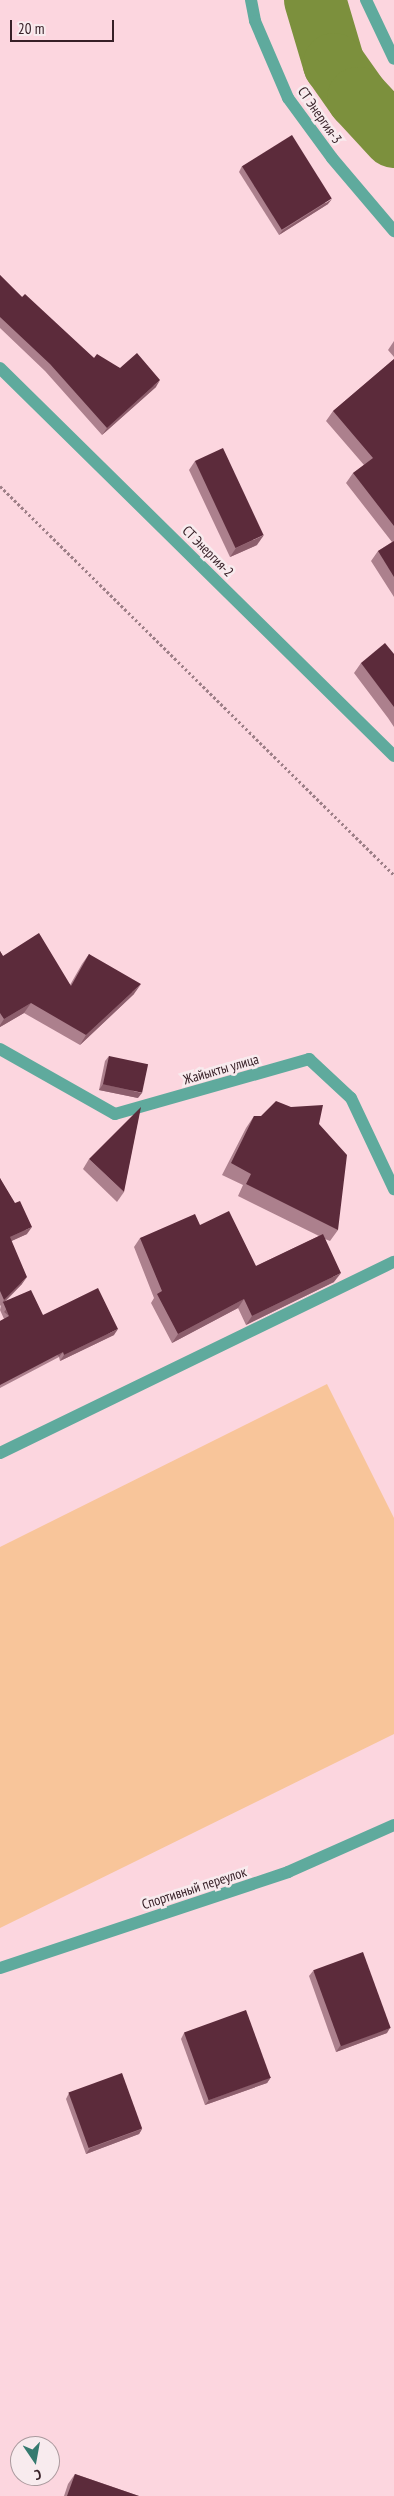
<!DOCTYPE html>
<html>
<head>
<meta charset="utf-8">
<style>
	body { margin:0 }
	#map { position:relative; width:394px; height:2496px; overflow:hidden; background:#fcd6df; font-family:"PT Sans Narrow",sans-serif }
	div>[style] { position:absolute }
	.green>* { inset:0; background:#f8c59a }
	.river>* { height:62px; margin:-31px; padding:0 31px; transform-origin:31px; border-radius:31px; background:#7c903d }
	.path>* { height:3px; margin-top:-1.5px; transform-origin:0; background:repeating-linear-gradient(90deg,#9d7f87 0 2.5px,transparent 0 5px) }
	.minor>* { height:12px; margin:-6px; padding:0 6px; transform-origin:6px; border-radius:6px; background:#5faa9d }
	.wall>* { inset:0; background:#ac808d }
	.shaded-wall>* { inset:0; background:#8c5e6c; transform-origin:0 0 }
	.building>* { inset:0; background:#5c2b3b; transform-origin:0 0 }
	span { translate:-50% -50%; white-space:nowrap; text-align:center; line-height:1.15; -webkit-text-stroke:5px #f8ebee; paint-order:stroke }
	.street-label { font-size:14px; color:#372027 }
	.north { position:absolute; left:10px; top:2436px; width:50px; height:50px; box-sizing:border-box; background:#f8ebee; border:1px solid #ab9a9e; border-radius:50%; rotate:168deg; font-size:14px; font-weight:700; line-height:20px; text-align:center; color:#372027 }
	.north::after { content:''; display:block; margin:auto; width:18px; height:22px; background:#357a6f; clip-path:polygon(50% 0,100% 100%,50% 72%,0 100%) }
	.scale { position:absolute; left:10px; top:20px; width:104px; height:22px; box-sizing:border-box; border:2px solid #372027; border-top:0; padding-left:6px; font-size:15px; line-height:18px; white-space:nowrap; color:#372027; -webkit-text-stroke:4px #f8ebee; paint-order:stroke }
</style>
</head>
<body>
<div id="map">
	<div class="green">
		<i style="clip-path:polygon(327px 1384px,394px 1518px,394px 1734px,0 1928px,0 1547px)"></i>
	</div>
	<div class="river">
		<i style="left:315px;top:0;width:67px;rotate:73.5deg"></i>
		<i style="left:334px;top:64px;width:42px;rotate:54.8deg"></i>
		<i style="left:358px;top:98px;width:53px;rotate:47.3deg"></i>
	</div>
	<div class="path">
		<i style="left:0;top:486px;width:554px;rotate:44.63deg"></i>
	</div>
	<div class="minor">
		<i style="left:251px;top:0;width:21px;rotate:79deg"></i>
		<i style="left:255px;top:21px;width:84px;rotate:66.8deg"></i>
		<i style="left:288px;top:98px;width:74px;rotate:53.7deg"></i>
		<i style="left:332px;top:158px;width:96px;rotate:49.7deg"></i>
		<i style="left:366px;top:0;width:65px;rotate:64.6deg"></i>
		<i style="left:0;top:368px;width:553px;rotate:44.56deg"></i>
		<i style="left:0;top:1049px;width:132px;rotate:29.5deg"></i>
		<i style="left:115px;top:1114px;width:202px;rotate:-15.8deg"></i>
		<i style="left:309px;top:1059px;width:57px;rotate:42.9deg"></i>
		<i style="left:351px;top:1098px;width:101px;rotate:64.7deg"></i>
		<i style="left:0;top:1453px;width:438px;rotate:-25.9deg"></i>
		<i style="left:0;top:1968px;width:304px;rotate:-18.4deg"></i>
		<i style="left:288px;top:1872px;width:116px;rotate:-23.9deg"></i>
	</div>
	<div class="wall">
		<i style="clip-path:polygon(242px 166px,328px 204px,279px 235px,239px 172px)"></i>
		<i style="clip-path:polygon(0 275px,22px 297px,94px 358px,120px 368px,156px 387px,102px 435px,45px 371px,0 328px)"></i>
		<i style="clip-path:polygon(394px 341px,394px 357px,388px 350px)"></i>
		<i style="clip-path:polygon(394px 359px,394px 597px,371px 561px,378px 551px,392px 542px,346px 483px,353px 473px,364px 465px,326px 421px,333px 411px)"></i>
		<i style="clip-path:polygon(195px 461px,257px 545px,230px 557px,189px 470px)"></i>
		<i style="clip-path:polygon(394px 654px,394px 727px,388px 718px,354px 673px,361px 663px)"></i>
		<i style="clip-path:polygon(0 951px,3px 956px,70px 985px,82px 964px,89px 954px,134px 994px,80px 1045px,24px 1013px,0 1027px)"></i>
		<i style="clip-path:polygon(109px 1056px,138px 1098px,99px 1090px,105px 1061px)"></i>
		<i style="clip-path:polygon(254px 1116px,319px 1124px,338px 1230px,330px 1241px,325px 1239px,334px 1282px,246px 1325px,238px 1308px,172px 1343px,151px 1303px,154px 1298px,134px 1247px,140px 1238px,200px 1225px,256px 1266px,319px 1236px,238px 1196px,243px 1185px,222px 1175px,246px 1128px)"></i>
		<i style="clip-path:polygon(89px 1159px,124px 1192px,117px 1202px,83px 1169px)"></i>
		<i style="clip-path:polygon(0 1178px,27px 1234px,11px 1241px,22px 1284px,5px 1302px,43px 1315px,114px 1335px,60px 1361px,59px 1357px,0 1388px,0 1321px,4px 1319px,0 1310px,1px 1305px,0 1306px)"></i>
		<i style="clip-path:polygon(313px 1971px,387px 2033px,336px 2052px,309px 1976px)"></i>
		<i style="clip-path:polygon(184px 2033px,271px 2077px,267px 2083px,205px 2105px,181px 2039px)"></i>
		<i style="clip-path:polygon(69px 2093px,142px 2129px,139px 2134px,86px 2154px,66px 2099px)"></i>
		<i style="clip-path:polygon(75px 2474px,139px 2496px,64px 2496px,68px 2484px)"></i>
	</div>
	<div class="shaded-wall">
		<i style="clip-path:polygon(332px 199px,328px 204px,279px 235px,283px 230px)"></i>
		<i style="clip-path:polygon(160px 380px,156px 387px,102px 435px,107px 428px)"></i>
		<i style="clip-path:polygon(264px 535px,257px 545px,230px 557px,236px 548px)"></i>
		<i style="clip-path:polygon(141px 984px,134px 994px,80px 1045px,86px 1035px)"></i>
		<i style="clip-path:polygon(31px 1003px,24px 1013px,0 1027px,0 1025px,4px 1019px)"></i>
		<i style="clip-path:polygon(103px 1084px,142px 1093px,138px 1098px,99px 1090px)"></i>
		<i style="clip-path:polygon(32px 1227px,27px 1234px,5px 1244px,10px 1237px)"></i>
		<i style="clip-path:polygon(341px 1273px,334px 1282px,246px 1325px,252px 1316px)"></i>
		<i style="clip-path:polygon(27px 1277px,22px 1284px,3px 1303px,3px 1302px,0 1306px,4px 1300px)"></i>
		<i style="clip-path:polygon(244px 1299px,238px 1308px,172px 1343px,178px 1334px)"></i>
		<i style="clip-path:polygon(118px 1329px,114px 1335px,60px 1361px,64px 1355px)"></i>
		<i style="left:63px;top:1352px;width:6px;height:71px;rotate:129deg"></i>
		<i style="clip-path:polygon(390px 2028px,387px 2033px,336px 2052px,340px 2046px)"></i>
		<i style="clip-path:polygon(271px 2077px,267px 2083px,205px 2105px,209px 2100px)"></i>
		<i style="clip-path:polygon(142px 2129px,139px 2134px,86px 2154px,90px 2148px)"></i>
	</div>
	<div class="building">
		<i style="left:292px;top:135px;width:75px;height:59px;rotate:58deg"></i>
		<i style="clip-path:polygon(0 275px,22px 297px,25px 294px,94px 358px,97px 354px,120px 368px,137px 353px,160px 380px,107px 428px,50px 364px,0 317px)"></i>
		<i style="clip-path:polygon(394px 359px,394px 526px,353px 473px,373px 458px,333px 411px)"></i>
		<i style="left:223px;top:448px;width:96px;height:31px;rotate:65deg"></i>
		<i style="clip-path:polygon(394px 541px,394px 577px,378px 551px)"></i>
		<i style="clip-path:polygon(385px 643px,394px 654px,394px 707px,361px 663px)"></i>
		<i style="clip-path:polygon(39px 933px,71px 986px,89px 954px,141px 984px,86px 1035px,31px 1003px,4px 1019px,0 1013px,0 951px,3px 956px)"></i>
		<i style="left:109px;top:1056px;width:40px;height:29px;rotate:12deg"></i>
		<i style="clip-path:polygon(276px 1101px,291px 1107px,323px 1105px,319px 1124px,347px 1155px,338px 1230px,246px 1184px,251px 1174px,231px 1163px,254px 1116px,261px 1116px)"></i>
		<i style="clip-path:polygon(141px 1107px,124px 1192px,89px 1159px)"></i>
		<i style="clip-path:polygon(0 1178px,15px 1203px,20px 1201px,32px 1227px,10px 1237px,27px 1277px,4px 1300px,0 1291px)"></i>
		<i style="clip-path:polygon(229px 1211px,256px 1266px,323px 1234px,341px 1273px,252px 1316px,244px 1299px,178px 1334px,157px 1294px,162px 1291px,140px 1238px,195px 1214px,200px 1225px)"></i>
		<i style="clip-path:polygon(98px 1288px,118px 1329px,64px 1355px,63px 1352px,0 1385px,0 1321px,9px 1316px,3px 1302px,31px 1290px,43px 1315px)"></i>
		<i style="left:363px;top:1952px;width:81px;height:53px;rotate:70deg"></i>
		<i style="left:246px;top:2010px;width:72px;height:66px;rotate:70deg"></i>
		<i style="left:122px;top:2073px;width:59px;height:57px;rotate:70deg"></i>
		<i style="clip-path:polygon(75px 2474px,139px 2496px,67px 2496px)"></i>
	</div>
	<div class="street-label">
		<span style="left:320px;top:115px;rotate:55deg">СТ Энергия-3</span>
		<span style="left:208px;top:551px;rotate:45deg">СТ Энергия-2</span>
		<span style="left:221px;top:1069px;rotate:-16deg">Жайыкты улица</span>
		<span style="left:194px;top:1888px;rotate:-18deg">Спортивный переулок</span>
	</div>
	<div class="north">С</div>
	<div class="scale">20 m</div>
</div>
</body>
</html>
